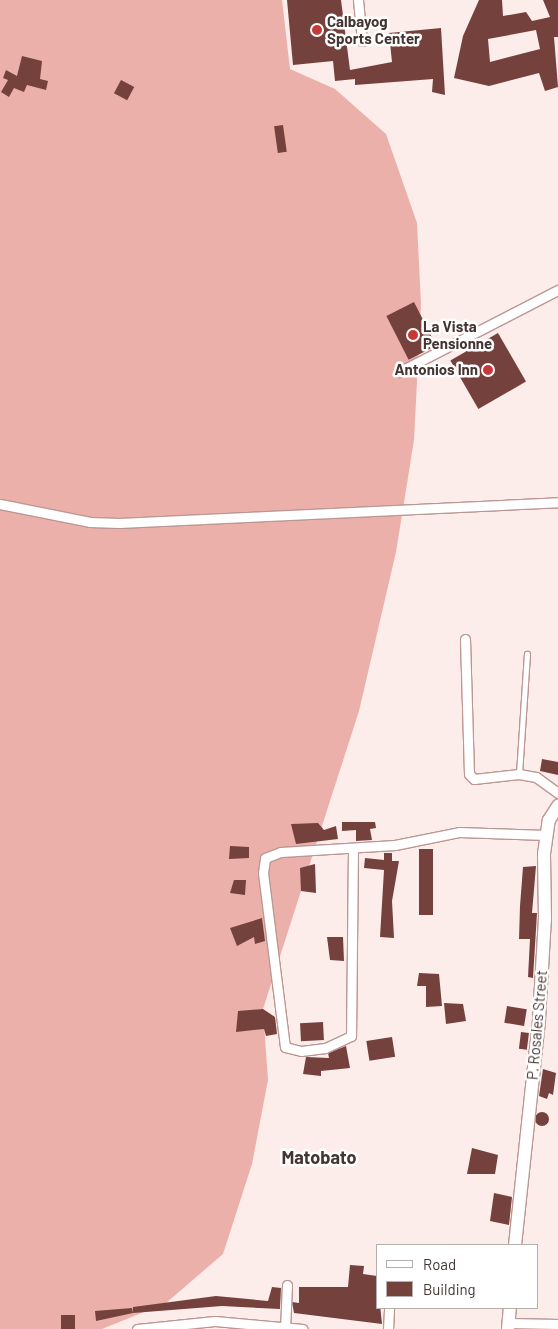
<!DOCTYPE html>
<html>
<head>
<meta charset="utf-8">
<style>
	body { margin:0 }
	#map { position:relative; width:558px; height:1329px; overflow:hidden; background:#fcecea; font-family:Barlow,sans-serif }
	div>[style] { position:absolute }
	.forest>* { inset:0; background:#ecb0aa }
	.building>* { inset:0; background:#74413d; transform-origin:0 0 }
	.round { border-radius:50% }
	.roads { filter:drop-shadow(1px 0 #bb9793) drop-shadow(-1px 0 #bb9793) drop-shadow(0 1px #bb9793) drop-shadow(0 -1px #bb9793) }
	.lane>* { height:4.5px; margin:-2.25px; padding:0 2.25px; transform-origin:2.25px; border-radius:2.25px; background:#fff }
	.street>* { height:9px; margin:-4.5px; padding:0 4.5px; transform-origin:4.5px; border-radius:4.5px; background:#fff }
	.secondary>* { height:12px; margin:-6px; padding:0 6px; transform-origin:6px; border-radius:6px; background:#fff }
	.dots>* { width:14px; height:14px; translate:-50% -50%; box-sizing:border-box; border:2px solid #fff; border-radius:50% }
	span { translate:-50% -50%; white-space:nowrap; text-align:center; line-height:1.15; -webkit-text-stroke:5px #fff; paint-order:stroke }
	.poi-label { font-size:15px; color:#443533; font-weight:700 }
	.left { translate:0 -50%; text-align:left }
	.right { translate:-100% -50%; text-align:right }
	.street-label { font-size:15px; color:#443533 }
	.quarter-label { font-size:18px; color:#443533; font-weight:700 }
	.legend { position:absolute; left:376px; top:1244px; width:162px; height:65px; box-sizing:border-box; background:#fff; border:1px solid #b4aead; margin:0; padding:6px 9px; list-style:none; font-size:15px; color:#443533 }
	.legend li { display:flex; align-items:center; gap:10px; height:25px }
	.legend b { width:25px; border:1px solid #b4aead }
</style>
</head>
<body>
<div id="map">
	<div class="forest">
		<i style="clip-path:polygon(0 0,282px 0,290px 69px,335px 89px,386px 134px,417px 223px,421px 304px,414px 440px,396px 552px,359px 711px,263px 1009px,268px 1080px,252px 1164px,223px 1254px,166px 1303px,102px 1329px,0 1329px)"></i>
	</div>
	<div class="building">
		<i style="clip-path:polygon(287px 0,341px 0,350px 70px,392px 62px,389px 33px,441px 28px,445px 95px,432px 92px,433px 79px,355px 85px,355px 79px,335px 81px,333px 61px,293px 65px)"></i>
		<i style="clip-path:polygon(evenodd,479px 0,502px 0,503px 16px,526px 12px,532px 21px,550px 17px,543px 0,558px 0,558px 37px,554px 37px,558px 87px,545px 91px,539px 73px,489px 86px,454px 78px,463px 36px,479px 0,536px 30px,540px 49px,490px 62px,488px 39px,536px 30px)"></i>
		<i style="clip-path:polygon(22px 56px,42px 61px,40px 79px,48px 81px,46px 90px,27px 85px,24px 92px,14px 88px,9px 97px,1px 92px,8px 80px,3px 78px,6px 70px,17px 76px)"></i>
		<i style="left:121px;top:80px;width:15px;height:15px;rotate:28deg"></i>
		<i style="left:283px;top:125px;width:27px;height:9px;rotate:82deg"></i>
		<i style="left:414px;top:302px;width:49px;height:31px;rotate:63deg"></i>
		<i style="left:498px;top:333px;width:56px;height:55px;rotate:60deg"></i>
		<i style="clip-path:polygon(542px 759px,558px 762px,558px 775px,540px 771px)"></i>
		<i style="clip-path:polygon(342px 822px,375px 822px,376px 828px,370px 829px,372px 840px,356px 841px,356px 830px,342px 831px)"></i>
		<i style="clip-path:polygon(318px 823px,324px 830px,336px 826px,338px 839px,296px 844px,291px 824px)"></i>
		<i style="clip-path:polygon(230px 846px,249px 847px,249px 858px,229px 859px)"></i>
		<i style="left:419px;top:849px;width:14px;height:66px"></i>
		<i style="clip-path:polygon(384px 853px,392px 853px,392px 861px,399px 861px,392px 901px,394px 938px,380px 937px,384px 870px,364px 868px,365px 858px,384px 860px)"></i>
		<i style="clip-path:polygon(315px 864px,316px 893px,301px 891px,300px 868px)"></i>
		<i style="clip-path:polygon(536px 866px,532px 913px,537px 913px,533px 978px,528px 977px,530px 939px,519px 939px,520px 906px,523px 867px)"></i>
		<i style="clip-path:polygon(234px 880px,246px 880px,245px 895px,230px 893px)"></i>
		<i style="clip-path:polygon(262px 918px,265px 941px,255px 944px,254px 937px,237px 946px,230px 928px)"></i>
		<i style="clip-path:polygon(327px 937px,343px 937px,344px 961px,330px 960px)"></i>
		<i style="clip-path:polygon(419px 973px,439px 974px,442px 1006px,426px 1007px,426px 986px,417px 986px)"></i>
		<i style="clip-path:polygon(444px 1003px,463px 1004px,466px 1021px,446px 1024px)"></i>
		<i style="left:507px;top:1006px;width:20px;height:17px;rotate:9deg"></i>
		<i style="clip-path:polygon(263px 1009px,275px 1017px,277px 1034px,266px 1036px,264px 1029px,236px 1032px,238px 1011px)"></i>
		<i style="left:323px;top:1022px;width:18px;height:23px;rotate:87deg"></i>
		<i style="left:521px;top:1032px;width:8px;height:17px;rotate:7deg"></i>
		<i style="left:392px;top:1037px;width:20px;height:26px;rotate:81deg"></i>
		<i style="clip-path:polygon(346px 1046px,350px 1068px,321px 1071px,321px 1076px,303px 1074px,306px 1057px,329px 1058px,328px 1053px)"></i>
		<i style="clip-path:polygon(543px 1069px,556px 1073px,553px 1095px,549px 1093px,547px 1099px,539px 1096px)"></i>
		<i class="round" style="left:535px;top:1112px;width:14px;height:14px"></i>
		<i style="clip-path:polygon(472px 1148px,498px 1155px,495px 1174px,467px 1174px)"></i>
		<i style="clip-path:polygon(494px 1193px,512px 1197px,509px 1225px,490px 1221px)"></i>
		<i style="clip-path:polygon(350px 1265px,364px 1266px,363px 1274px,377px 1276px,382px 1324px,294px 1313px,292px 1302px,299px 1303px,299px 1287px,348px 1287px)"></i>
		<i style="clip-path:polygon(272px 1287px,281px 1288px,280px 1309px,222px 1306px,133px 1313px,96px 1321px,95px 1311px,132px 1308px,133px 1313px,133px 1307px,216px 1296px,268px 1301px)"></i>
		<i style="left:75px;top:1315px;width:14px;height:14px;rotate:90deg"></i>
	</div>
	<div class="roads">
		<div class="lane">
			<i style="left:519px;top:774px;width:120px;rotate:-86.2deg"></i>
		</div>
		<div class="street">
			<i style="left:358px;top:0;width:41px;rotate:84.4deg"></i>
			<i style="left:399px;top:372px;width:179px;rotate:-27.3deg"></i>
			<i style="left:0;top:504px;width:92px;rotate:11.3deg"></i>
			<i style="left:90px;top:522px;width:29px;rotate:2deg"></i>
			<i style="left:119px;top:523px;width:440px;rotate:-2.7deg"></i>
			<i style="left:465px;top:639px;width:135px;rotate:88.3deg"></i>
			<i style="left:469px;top:774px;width:7px;rotate:45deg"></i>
			<i style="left:474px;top:779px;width:45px;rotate:-6.3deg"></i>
			<i style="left:519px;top:774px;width:17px;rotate:10deg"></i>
			<i style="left:536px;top:777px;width:27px;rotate:36deg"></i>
			<i style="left:353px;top:849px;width:187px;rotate:90.6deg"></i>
			<i style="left:351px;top:1036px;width:29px;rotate:155deg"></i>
			<i style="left:325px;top:1048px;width:24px;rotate:173deg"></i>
			<i style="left:301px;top:1051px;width:16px;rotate:-166deg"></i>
			<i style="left:285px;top:1047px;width:175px;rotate:-97.2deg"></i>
			<i style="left:263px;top:873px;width:15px;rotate:-82deg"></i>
			<i style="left:265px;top:858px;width:17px;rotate:-21deg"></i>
			<i style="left:281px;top:852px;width:114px;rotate:-3.5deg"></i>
			<i style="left:395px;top:845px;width:65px;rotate:-11.5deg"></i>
			<i style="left:459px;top:832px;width:87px;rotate:2deg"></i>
			<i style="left:509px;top:1323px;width:49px;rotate:1.2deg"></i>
			<i style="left:137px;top:1329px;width:78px;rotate:-5.9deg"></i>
			<i style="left:215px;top:1321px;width:88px;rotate:5.2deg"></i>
			<i style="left:285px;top:1329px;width:44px;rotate:-87.4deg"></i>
			<i style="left:388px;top:1329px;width:21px;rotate:-87deg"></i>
		</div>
		<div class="secondary">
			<i style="left:515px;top:1245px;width:227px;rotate:-83.9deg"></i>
			<i style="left:539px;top:1019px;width:100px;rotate:-86.6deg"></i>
			<i style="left:545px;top:919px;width:65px;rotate:-90.9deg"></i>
			<i style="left:544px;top:854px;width:34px;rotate:-82deg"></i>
			<i style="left:549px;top:820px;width:17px;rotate:-57deg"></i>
			<i style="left:508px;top:1329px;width:21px;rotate:-85deg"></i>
		</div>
	</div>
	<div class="dots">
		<i style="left:317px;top:30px;background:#c73838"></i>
		<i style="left:413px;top:335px;background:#c73838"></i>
		<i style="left:488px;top:370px;background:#c73838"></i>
	</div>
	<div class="poi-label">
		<span class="left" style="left:327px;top:30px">Calbayog<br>Sports Center</span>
		<span class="left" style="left:423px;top:335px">La Vista<br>Pensionne</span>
		<span class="right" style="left:478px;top:370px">Antonios Inn</span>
	</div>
	<div class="street-label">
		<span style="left:537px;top:1025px;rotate:-85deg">P. Rosales Street</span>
	</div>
	<div class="quarter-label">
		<span style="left:319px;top:1157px">Matobato</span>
	</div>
	<ul class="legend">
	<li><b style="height:6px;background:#fff"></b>Road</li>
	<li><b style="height:14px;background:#74413d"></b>Building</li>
	</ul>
</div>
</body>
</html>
